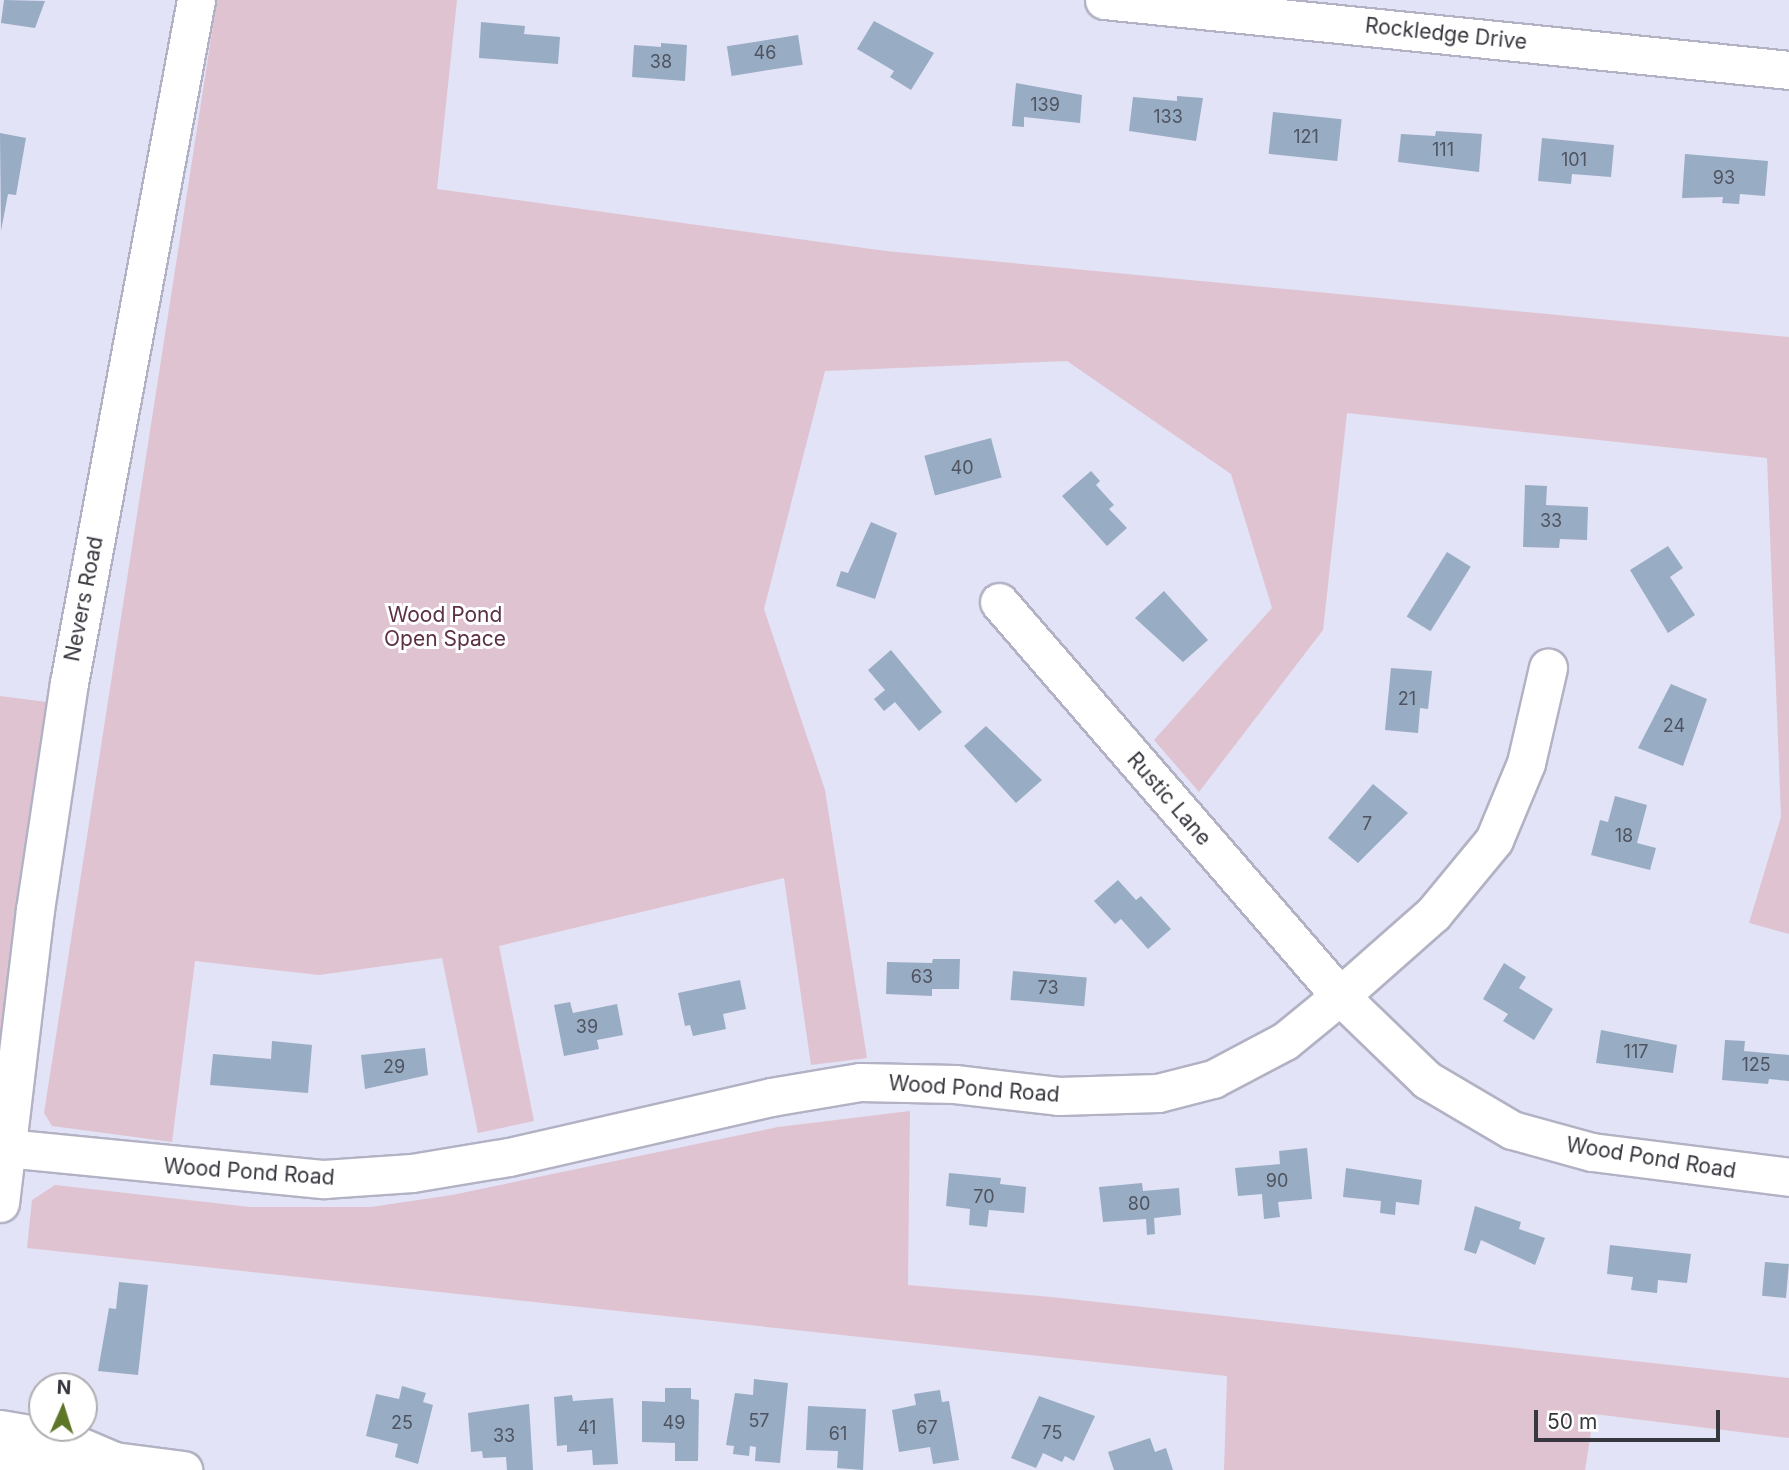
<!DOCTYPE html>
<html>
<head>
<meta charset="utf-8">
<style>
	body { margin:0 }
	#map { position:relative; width:1789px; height:1470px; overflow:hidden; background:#e2e3f6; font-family:Inter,sans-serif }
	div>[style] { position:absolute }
	.green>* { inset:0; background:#e0c3d0 }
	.building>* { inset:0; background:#98acc3; transform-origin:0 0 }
	.roads { filter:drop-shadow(2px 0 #b2b2c4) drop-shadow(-2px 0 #b2b2c4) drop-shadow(0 2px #b2b2c4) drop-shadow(0 -2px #b2b2c4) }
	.minor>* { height:37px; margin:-18.5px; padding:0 18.5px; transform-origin:18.5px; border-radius:18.5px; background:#fff }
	span { translate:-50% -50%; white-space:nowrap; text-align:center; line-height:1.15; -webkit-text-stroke:6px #fff; paint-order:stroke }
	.number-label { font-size:18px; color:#4f5460 }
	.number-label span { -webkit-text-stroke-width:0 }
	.street-label { font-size:21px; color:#37373f }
	.park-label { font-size:21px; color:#5c3046 }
	.north { position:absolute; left:28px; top:1372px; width:70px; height:70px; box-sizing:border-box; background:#fff; border:2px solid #afafb2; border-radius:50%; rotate:3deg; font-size:19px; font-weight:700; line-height:28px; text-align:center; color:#37373f }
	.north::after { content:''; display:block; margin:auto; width:24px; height:32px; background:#5e7628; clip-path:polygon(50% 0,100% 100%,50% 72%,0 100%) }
	.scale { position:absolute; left:1534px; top:1410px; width:186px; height:32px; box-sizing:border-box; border:4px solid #37373f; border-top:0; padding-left:9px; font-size:21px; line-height:24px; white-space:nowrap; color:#37373f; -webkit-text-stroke:5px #fff; paint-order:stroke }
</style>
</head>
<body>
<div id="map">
	<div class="green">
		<i style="clip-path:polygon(217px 0,457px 0,437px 189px,886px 251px,1789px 337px,1789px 934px,1749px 923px,1781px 817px,1767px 458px,1347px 413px,1323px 630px,1199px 792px,1154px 740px,1272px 608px,1231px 474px,1067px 361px,825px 371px,764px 609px,825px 790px,867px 1058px,811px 1065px,784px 878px,499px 946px,534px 1121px,478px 1133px,442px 958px,319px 975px,195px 961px,172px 1142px,52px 1126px,44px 1113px)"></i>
		<i style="clip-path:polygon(0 696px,47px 702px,3px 1034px,0 1034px)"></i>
		<i style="clip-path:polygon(910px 1111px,908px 1285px,1052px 1297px,1789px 1378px,1789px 1438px,1594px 1414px,1585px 1470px,1224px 1470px,1227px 1376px,27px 1248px,32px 1200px,55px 1185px,250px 1207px,371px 1207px,452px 1195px,778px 1127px)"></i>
	</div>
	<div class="building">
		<i style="clip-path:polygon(4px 0,45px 1px,35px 28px,1px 23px)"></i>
		<i style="clip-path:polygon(874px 21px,934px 53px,911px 90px,890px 77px,894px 71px,857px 49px)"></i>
		<i style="clip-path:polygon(481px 22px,525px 26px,524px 34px,560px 37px,558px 64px,479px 58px)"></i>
		<i style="left:798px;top:35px;width:30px;height:72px;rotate:81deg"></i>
		<i style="clip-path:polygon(661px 43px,687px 45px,685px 81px,632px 77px,634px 45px,661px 47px)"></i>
		<i style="clip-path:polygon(1016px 83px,1082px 95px,1080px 123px,1024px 117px,1024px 127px,1012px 126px)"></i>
		<i style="clip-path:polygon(1177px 96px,1203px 98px,1196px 141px,1129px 131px,1133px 97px,1177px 101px)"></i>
		<i style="left:1273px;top:112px;width:69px;height:42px;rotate:6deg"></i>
		<i style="clip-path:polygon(1436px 131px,1482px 134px,1479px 172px,1398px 162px,1401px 134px,1435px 136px)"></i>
		<i style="clip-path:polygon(0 133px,26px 138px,16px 195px,8px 194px,1px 231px)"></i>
		<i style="clip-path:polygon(1542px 138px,1614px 145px,1611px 177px,1572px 174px,1571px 184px,1538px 181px)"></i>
		<i style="clip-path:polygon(1685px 154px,1768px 161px,1765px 196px,1740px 194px,1739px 204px,1722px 203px,1723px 197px,1682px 198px)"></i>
		<i style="left:991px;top:438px;width:41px;height:69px;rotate:75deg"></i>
		<i style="clip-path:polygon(1091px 471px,1100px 481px,1096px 485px,1114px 505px,1109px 509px,1127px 528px,1107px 546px,1062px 496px)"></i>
		<i style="clip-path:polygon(1525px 485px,1547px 486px,1546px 505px,1588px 507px,1587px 540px,1560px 539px,1559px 548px,1523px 547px)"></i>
		<i style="clip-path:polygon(871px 522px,897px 533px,875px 599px,836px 586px,841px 571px,848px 573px)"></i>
		<i style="clip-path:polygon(1668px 546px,1683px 568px,1670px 577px,1695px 615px,1668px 633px,1630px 570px)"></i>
		<i style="left:1447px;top:552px;width:28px;height:76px;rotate:32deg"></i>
		<i style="clip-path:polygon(1164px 591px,1208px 640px,1183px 662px,1135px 618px)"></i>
		<i style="clip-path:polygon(891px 650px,942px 712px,919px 731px,895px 702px,884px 711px,874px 699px,885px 690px,868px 670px)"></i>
		<i style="clip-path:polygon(1391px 668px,1432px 671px,1428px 709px,1420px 708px,1418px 733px,1385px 730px)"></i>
		<i style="clip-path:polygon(1671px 684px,1707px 699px,1683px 766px,1638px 748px)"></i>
		<i style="clip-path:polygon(986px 726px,1042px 780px,1016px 803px,964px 746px)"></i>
		<i style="clip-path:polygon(1373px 784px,1408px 813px,1358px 863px,1328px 838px)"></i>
		<i style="clip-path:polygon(1615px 796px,1647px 805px,1637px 843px,1656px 848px,1650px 870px,1591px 855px,1600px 820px,1608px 822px)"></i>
		<i style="clip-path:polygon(1118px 880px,1136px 900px,1141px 896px,1171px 929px,1148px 949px,1121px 919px,1115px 924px,1094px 901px)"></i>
		<i style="clip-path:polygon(933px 959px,960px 959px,959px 989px,932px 989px,932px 996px,886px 994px,887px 962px,932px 963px)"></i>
		<i style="clip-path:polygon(1504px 963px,1526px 977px,1519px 988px,1553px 1009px,1534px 1040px,1503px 1021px,1508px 1014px,1483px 999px)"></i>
		<i style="left:1013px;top:971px;width:74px;height:29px;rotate:5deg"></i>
		<i style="clip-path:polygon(740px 980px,746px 1009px,723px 1014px,726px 1029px,693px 1036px,690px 1025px,685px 1026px,678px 993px)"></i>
		<i style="clip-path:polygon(570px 1002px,573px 1013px,617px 1004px,623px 1035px,597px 1040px,599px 1049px,564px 1056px,554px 1005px)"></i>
		<i style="clip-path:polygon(1601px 1030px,1677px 1045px,1673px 1073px,1596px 1063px)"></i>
		<i style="clip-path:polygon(1725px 1040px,1745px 1041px,1744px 1051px,1789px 1055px,1789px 1081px,1769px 1079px,1768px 1084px,1722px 1080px)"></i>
		<i style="clip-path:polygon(272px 1041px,312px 1045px,308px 1093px,210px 1085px,213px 1054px,271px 1059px)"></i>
		<i style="clip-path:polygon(425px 1048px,428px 1075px,365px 1089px,361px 1055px)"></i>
		<i style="clip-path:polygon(1307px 1148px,1312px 1199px,1278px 1202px,1280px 1217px,1264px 1219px,1262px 1194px,1238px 1196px,1235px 1168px,1280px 1164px,1279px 1151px)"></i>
		<i style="clip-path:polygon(1346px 1168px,1422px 1180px,1419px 1205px,1396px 1202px,1395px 1215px,1380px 1213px,1381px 1201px,1343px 1197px)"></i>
		<i style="clip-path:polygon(949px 1173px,1001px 1178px,1000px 1184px,1026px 1187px,1024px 1213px,989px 1210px,987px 1227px,969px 1225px,970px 1209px,946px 1206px)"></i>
		<i style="clip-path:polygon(1142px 1183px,1143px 1191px,1179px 1188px,1181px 1215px,1154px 1218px,1155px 1234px,1147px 1235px,1146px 1219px,1103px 1222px,1099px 1187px)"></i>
		<i style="clip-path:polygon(1475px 1206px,1521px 1222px,1519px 1229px,1545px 1238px,1535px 1265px,1481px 1240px,1476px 1254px,1464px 1250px)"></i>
		<i style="clip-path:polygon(1610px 1245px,1691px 1254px,1687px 1283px,1658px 1280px,1657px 1293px,1631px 1290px,1633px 1277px,1607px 1274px)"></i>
		<i style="left:1765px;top:1262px;width:24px;height:34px;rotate:5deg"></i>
		<i style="clip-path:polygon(119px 1282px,148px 1285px,138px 1375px,98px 1371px,109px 1308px,116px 1309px)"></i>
		<i style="clip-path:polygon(754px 1379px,788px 1383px,780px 1463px,755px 1461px,756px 1447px,750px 1446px,749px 1456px,733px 1454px,734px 1446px,726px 1445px,735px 1393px,753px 1395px)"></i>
		<i style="clip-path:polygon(402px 1386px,426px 1393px,423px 1402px,433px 1405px,418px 1464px,395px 1457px,398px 1444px,366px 1436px,376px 1394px,399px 1399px)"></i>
		<i style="clip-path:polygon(665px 1388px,691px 1388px,691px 1399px,699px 1400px,698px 1461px,675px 1461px,675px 1443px,642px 1442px,642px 1401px,665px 1402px)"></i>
		<i style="clip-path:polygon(940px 1390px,942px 1402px,949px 1401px,959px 1460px,933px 1464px,930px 1447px,899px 1452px,892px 1410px,916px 1405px,914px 1394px)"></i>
		<i style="clip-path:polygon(572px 1395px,573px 1401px,613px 1398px,618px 1464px,593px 1465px,592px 1450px,567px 1452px,567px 1445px,557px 1446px,554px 1397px)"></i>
		<i style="clip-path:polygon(1039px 1396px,1095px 1416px,1074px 1461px,1065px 1456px,1062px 1462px,1043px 1453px,1036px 1468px,1011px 1458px)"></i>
		<i style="clip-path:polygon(529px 1404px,533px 1470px,507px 1470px,506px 1457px,483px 1458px,482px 1451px,471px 1452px,468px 1413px)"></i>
		<i style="clip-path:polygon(808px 1406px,866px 1409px,863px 1470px,837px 1468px,838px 1451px,806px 1450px)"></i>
		<i style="clip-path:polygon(1150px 1438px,1155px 1452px,1166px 1448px,1173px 1470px,1114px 1470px,1108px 1452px)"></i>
	</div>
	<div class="roads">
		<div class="minor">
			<i style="left:1104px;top:0;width:689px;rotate:5.83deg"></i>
			<i style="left:999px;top:602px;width:521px;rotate:49.12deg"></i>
			<i style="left:1340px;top:996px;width:121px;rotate:44deg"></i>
			<i style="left:1427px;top:1080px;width:99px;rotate:30.5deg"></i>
			<i style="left:1512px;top:1130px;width:83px;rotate:15.4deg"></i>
			<i style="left:1592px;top:1152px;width:199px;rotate:7.2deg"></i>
			<i style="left:6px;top:1148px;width:320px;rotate:5.6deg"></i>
			<i style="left:324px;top:1179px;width:88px;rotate:-3.9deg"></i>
			<i style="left:412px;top:1173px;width:98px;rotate:-9.4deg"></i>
			<i style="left:509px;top:1157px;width:269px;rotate:-12.9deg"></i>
			<i style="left:771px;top:1097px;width:90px;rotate:-9.6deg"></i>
			<i style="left:860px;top:1082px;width:95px;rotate:1.2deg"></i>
			<i style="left:955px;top:1084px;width:104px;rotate:6.6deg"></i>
			<i style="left:1058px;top:1096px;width:100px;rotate:-1.7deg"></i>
			<i style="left:1158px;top:1093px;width:57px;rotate:-14.3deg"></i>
			<i style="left:1213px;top:1079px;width:81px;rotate:-27.8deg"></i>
			<i style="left:1285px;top:1041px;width:71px;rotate:-39.3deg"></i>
			<i style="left:1340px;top:996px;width:124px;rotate:-41.4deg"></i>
			<i style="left:1433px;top:914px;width:96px;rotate:-50.5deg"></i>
			<i style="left:1494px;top:840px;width:83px;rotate:-67.4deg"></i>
			<i style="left:1526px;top:763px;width:98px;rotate:-77deg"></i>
			<i style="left:0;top:1203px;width:295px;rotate:-83.2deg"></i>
			<i style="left:35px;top:910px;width:230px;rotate:-81.5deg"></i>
			<i style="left:69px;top:683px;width:695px;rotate:-79.47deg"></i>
			<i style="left:0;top:1429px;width:66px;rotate:9.6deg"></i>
			<i style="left:65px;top:1440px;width:53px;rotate:23.2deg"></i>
			<i style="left:0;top:1461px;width:63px;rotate:7.4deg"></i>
			<i style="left:62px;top:1469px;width:53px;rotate:-8.7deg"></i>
			<i style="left:114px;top:1461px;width:70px;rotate:7.4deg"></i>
		</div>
	</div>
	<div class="number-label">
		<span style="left:765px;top:53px">46</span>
		<span style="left:661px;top:62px">38</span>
		<span style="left:1045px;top:105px">139</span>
		<span style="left:1168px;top:117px">133</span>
		<span style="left:1306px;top:137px">121</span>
		<span style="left:1443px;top:150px">111</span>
		<span style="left:1574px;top:160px">101</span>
		<span style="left:1724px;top:178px">93</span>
		<span style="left:962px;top:468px">40</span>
		<span style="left:1551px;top:521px">33</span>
		<span style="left:1407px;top:699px">21</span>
		<span style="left:1674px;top:726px">24</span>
		<span style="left:1367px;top:824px">7</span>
		<span style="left:1624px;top:836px">18</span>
		<span style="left:922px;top:977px">63</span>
		<span style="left:1048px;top:988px">73</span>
		<span style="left:587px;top:1027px">39</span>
		<span style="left:1636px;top:1052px">117</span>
		<span style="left:1756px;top:1065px">125</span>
		<span style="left:394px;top:1067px">29</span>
		<span style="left:1277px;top:1181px">90</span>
		<span style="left:984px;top:1197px">70</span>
		<span style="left:1139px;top:1204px">80</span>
		<span style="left:759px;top:1421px">57</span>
		<span style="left:402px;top:1423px">25</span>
		<span style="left:674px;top:1423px">49</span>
		<span style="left:587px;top:1428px">41</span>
		<span style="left:927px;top:1428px">67</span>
		<span style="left:1052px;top:1433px">75</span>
		<span style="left:838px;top:1434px">61</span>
		<span style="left:504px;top:1436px">33</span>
	</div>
	<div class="street-label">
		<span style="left:1446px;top:34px;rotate:6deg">Rockledge Drive</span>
		<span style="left:84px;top:599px;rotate:-79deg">Nevers Road</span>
		<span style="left:1169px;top:799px;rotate:49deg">Rustic Lane</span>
		<span style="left:974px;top:1089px;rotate:4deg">Wood Pond Road</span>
		<span style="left:1651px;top:1158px;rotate:9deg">Wood Pond Road</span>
		<span style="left:249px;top:1172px;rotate:4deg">Wood Pond Road</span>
	</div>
	<div class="park-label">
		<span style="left:445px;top:627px">Wood Pond<br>Open Space</span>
	</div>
	<div class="north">N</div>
	<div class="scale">50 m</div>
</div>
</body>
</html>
